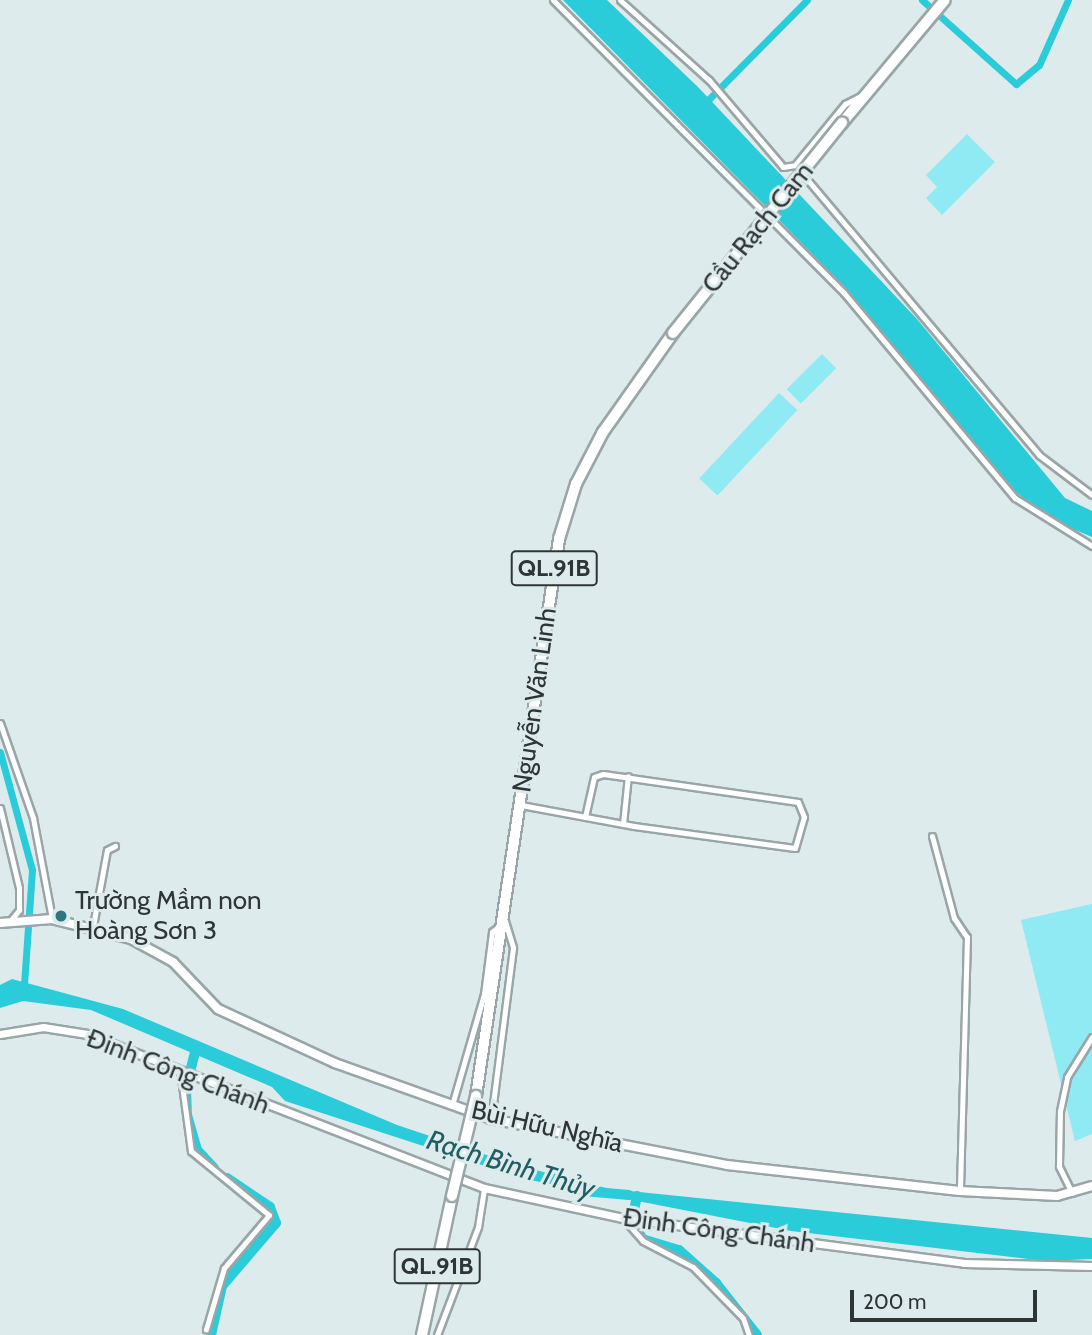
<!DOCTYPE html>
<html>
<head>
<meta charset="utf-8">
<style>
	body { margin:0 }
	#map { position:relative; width:1092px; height:1335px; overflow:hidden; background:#ddebec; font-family:Cabin,sans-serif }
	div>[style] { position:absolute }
	.green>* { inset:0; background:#8feaf3; transform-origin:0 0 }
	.water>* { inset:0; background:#2bccd9 }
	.canal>* { height:7px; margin:-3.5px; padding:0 3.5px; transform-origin:3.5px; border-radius:3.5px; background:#2bccd9 }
	.river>* { height:10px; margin:-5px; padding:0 5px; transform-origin:5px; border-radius:5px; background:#2bccd9 }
	.roads { filter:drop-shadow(2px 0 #99a5a7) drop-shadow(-2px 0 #99a5a7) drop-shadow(0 2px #99a5a7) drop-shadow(0 -2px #99a5a7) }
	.minor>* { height:5px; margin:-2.5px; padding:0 2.5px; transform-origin:2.5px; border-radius:2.5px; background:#fff }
	.tertiary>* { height:7px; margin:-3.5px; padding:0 3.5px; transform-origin:3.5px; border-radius:3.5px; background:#fff }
	.secondary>* { height:8px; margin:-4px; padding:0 4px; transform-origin:4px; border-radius:4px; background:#fff }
	.trunk>* { height:10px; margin:-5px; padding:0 5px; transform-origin:5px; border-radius:5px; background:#fff }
	.bridges { filter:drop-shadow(2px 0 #99a5a7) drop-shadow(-2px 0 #99a5a7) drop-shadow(0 2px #99a5a7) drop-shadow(0 -2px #99a5a7) }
	.trunk-bridge>* { height:10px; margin:-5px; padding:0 5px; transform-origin:5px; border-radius:5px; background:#fff }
	.dots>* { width:19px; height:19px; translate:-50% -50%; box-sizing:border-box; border:4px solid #ddebec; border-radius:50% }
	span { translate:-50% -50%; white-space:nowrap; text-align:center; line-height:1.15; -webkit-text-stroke:6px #ddebec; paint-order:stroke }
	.shield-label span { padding:2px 5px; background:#ddebec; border:2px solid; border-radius:5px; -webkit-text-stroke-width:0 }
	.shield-label { font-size:24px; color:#2f3435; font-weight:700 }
	.street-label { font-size:26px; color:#2f3435 }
	.poi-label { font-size:26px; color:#2f3435 }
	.left { translate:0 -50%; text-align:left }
	.water-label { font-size:28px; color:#215e64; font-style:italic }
	.scale { position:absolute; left:850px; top:1290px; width:187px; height:32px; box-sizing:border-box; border:4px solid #2f3435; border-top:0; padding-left:9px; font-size:21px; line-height:24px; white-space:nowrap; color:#2f3435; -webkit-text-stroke:5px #ddebec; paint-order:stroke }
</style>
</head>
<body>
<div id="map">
	<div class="green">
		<i style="clip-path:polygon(967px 134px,995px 162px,942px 215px,926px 198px,937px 187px,926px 175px)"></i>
		<i style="left:822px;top:354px;width:20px;height:50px;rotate:45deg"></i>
		<i style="left:779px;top:393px;width:25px;height:117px;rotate:43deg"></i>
		<i style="clip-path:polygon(1092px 904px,1092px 1134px,1075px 1141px,1021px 920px)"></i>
	</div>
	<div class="water">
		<i style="clip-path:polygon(563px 0,607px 0,699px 88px,917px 319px,1065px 498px,1092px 511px,1092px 537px,1047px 518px,1015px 491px,838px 280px)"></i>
		<i style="clip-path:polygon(12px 979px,123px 1009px,397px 1125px,520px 1166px,610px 1189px,1092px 1238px,1092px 1259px,1046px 1261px,791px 1231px,525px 1179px,285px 1101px,272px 1087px,91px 1010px,23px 1001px,0 1008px,0 985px)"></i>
	</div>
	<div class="canal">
		<i style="left:922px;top:0;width:126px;rotate:41.8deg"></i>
		<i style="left:1016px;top:84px;width:30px;rotate:-40deg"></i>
		<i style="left:1039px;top:65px;width:71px;rotate:-66deg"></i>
		<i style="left:704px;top:104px;width:146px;rotate:-45.3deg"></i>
		<i style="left:0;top:752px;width:122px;rotate:74.8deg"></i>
		<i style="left:32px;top:870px;width:113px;rotate:94deg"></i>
	</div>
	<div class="river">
		<i style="left:195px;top:1052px;width:38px;rotate:104deg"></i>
		<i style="left:186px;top:1089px;width:26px;rotate:88deg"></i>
		<i style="left:187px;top:1115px;width:36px;rotate:74deg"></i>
		<i style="left:197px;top:1150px;width:25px;rotate:47deg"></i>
		<i style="left:553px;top:1178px;width:33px;rotate:23deg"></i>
		<i style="left:583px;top:1191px;width:46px;rotate:5deg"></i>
		<i style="left:637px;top:1196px;width:24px;rotate:102deg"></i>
		<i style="left:632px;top:1219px;width:22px;rotate:63deg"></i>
		<i style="left:642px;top:1239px;width:39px;rotate:17deg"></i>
		<i style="left:679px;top:1250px;width:50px;rotate:41.7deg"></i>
		<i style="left:716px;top:1283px;width:66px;rotate:51.7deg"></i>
		<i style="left:211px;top:1335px;width:50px;rotate:-77.3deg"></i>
		<i style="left:222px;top:1286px;width:83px;rotate:-49.4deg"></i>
		<i style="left:276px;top:1223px;width:17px;rotate:-111deg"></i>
		<i style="left:270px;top:1207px;width:52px;rotate:-146deg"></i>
	</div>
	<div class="roads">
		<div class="minor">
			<i style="left:553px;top:0;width:413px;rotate:45.2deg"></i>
			<i style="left:844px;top:293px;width:267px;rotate:50.2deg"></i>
			<i style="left:1015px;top:498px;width:91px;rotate:31.9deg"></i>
			<i style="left:620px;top:0;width:120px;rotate:42deg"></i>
			<i style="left:709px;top:80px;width:114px;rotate:49.6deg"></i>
			<i style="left:783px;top:167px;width:12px;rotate:-9deg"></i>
			<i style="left:795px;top:165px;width:79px;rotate:-50.7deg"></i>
			<i style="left:845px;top:104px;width:18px;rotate:-27deg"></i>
			<i style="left:795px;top:165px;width:379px;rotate:49.9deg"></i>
			<i style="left:1039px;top:455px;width:66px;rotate:37deg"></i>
			<i style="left:0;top:723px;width:101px;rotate:70.8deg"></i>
			<i style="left:33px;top:818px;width:103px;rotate:79.3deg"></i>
			<i style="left:521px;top:805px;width:115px;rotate:10.5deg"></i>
			<i style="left:634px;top:826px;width:162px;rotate:7.8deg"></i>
			<i style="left:795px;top:848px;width:32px;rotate:-74deg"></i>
			<i style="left:804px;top:817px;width:16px;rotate:-112deg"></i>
			<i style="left:798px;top:802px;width:197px;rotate:-171.8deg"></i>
			<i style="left:603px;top:774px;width:9px;rotate:162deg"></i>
			<i style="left:594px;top:777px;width:41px;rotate:102.7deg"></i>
			<i style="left:0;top:808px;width:82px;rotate:76.6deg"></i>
			<i style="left:19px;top:888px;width:22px;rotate:90deg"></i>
			<i style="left:19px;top:910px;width:14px;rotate:129deg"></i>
			<i style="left:623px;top:824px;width:48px;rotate:-84.1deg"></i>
			<i style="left:932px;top:836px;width:85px;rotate:75deg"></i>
			<i style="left:954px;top:918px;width:23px;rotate:56deg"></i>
			<i style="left:967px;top:937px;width:254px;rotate:91.6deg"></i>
			<i style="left:93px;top:926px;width:77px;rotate:-79.6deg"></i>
			<i style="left:107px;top:850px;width:9px;rotate:-27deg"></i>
			<i style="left:180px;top:1070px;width:82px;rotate:82.3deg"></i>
			<i style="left:191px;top:1151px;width:101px;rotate:39.4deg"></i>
			<i style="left:269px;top:1215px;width:70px;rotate:130.3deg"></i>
			<i style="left:224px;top:1268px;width:64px;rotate:106.4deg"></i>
			<i style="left:452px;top:1105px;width:116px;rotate:-73.9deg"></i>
			<i style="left:484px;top:994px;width:63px;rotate:-82.6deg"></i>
			<i style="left:492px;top:932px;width:17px;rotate:-40deg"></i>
			<i style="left:505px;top:921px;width:28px;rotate:73deg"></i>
			<i style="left:513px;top:948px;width:172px;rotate:97.3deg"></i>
			<i style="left:1072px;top:1193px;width:30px;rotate:-116deg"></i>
			<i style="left:1059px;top:1166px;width:55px;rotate:-89deg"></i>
			<i style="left:1060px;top:1111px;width:35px;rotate:-78deg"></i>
			<i style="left:1067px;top:1077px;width:47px;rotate:-58deg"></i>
			<i style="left:623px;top:1218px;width:30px;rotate:49deg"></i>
			<i style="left:643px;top:1241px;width:56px;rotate:27.5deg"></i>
			<i style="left:693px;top:1267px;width:71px;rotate:45.6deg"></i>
			<i style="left:743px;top:1318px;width:18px;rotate:71deg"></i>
			<i style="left:437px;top:1335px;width:116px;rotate:-69.2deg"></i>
			<i style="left:478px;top:1227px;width:39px;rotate:-81deg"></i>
		</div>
		<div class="tertiary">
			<i style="left:0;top:1034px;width:44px;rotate:-9.2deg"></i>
			<i style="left:43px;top:1027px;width:45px;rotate:9deg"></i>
			<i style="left:87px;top:1034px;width:426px;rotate:21.2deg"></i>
			<i style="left:484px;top:1188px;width:142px;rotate:12.2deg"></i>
			<i style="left:623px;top:1218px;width:344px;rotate:7.5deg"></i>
			<i style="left:964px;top:1263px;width:128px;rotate:1.3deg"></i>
		</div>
		<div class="secondary">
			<i style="left:0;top:923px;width:52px;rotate:-4.4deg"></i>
			<i style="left:52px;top:919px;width:81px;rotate:14.2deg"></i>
			<i style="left:131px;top:939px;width:48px;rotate:28.7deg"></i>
			<i style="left:173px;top:962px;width:65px;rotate:46.2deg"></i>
			<i style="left:218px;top:1009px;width:129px;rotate:24.8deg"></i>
			<i style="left:335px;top:1063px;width:166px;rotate:19.7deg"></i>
			<i style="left:491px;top:1119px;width:240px;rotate:11deg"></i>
			<i style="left:727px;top:1165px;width:234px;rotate:6.4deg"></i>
			<i style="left:960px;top:1191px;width:97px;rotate:3deg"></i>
			<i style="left:1057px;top:1196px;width:36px;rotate:-16deg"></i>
		</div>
		<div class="trunk">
			<i style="left:842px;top:123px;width:160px;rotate:-50.1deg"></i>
			<i style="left:476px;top:1096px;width:563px;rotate:-81.52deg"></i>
			<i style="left:559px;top:539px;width:58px;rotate:-72.8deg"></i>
			<i style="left:576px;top:484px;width:59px;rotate:-62.6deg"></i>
			<i style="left:603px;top:432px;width:121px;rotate:-54.7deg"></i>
			<i style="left:422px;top:1335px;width:142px;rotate:-77.8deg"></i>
		</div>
	</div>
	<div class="bridges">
		<div class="trunk-bridge">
			<i style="left:673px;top:333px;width:270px;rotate:-51.2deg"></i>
			<i style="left:452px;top:1196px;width:103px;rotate:-76.5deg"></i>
		</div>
	</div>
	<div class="dots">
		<i style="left:61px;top:916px;background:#2e777e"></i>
	</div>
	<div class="shield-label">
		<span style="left:554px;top:568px">QL.91B</span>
		<span style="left:437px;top:1266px">QL.91B</span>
	</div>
	<div class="street-label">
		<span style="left:758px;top:228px;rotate:-51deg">Cầu Rạch Cam</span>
		<span style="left:535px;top:700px;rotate:-82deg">Nguyễn Văn Linh</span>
		<span style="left:178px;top:1072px;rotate:21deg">Đinh Công Chánh</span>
		<span style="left:547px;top:1127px;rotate:13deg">Bùi Hữu Nghĩa</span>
		<span style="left:719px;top:1231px;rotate:8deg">Đinh Công Chánh</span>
	</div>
	<div class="poi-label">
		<span class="left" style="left:75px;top:916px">Trường Mầm non<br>Hoàng Sơn 3</span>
	</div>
	<div class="water-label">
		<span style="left:511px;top:1164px;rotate:17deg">Rạch Bình Thủy</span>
	</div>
	<div class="scale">200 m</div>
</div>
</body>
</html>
